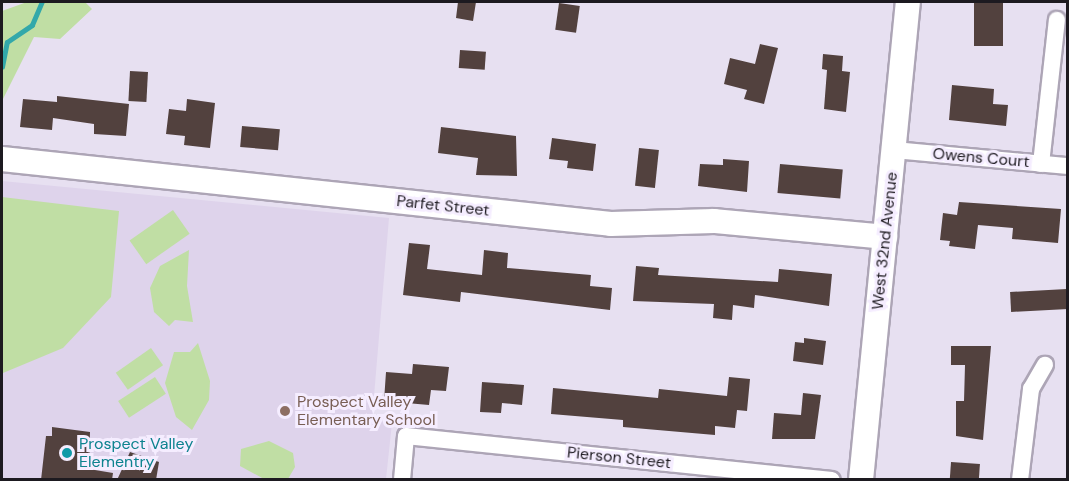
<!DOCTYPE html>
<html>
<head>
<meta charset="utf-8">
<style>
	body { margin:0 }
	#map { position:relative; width:1069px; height:481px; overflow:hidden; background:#e7e0f1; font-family:"DM Sans",sans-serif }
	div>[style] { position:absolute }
	.built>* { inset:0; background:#ded3eb }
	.green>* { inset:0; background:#c0dea4; transform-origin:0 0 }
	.stream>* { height:4.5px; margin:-2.25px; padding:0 2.25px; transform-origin:2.25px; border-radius:2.25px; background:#33a8aa }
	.building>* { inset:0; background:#52413e; transform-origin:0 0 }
	.roads { filter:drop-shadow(2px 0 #ada5b6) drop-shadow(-2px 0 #ada5b6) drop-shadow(0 2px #ada5b6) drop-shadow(0 -2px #ada5b6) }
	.street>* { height:16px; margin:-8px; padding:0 8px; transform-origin:8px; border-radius:8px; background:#fff }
	.secondary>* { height:24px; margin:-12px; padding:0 12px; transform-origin:12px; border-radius:12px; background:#fff }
	.dots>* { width:16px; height:16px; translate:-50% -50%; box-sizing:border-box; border:3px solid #f5edff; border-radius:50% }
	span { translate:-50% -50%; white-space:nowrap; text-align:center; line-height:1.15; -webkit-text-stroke:6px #f5edff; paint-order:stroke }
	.street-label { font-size:16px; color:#1d1a20 }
	.education-label { font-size:16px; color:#785e54 }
	.left { translate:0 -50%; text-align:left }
	.culture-label { font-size:16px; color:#0d838f }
	.frame { position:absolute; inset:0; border:3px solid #1d1a20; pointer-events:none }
</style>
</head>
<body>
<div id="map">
	<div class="built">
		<i style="clip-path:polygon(2px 181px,389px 218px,372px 420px,392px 423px,386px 479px,2px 479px)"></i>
	</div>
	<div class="green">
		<i style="clip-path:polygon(27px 2px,85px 2px,92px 9px,60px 39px,34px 37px,2px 101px,2px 11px)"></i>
		<i style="clip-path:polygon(2px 197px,119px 211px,111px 297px,63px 348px,3px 373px)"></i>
		<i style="left:173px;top:210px;width:29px;height:53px;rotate:55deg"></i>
		<i style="clip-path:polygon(189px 250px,187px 286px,193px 322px,175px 320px,169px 326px,154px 312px,150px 288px,160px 266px)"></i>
		<i style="clip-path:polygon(198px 343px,210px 381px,209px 400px,192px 430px,176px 417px,165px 383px,174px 352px,190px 352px)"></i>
		<i style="left:151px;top:348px;width:21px;height:43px;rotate:55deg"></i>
		<i style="left:155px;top:377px;width:20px;height:44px;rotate:57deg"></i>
		<i style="clip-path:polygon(269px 441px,293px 453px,295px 467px,288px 479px,264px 479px,240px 466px,241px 449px)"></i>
	</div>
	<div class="stream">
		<i style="left:2px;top:67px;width:25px;rotate:-79deg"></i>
		<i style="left:7px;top:42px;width:30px;rotate:-34deg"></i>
		<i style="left:32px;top:25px;width:25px;rotate:-67deg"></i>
	</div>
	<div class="building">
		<i style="clip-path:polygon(458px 2px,476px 2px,473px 21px,456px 18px)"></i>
		<i style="left:974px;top:2px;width:29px;height:44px"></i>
		<i style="left:559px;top:3px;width:21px;height:27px;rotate:8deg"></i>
		<i style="clip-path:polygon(760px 44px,778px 48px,764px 104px,744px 99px,747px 90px,724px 84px,730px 58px,755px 64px)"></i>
		<i style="left:460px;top:50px;width:26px;height:18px;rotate:4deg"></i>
		<i style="clip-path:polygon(823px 54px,843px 56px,842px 71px,850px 72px,846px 112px,824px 109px,827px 70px,822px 69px)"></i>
		<i style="left:130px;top:71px;width:18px;height:30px;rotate:3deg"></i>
		<i style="clip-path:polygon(952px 85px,994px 89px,993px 104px,1008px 105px,1006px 126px,949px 120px)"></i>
		<i style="clip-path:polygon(57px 96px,129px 104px,126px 136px,94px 134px,94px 124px,53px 118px,52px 130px,20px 127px,23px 99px,57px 102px)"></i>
		<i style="clip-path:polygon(187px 99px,215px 103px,210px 148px,184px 145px,185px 136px,166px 134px,169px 109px,186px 111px)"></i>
		<i style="left:242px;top:126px;width:38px;height:21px;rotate:5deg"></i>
		<i style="clip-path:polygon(441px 127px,516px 136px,517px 176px,476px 175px,478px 158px,438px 153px)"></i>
		<i style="clip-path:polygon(552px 138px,596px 144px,593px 171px,567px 168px,568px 161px,549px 159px)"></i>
		<i style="left:639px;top:148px;width:20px;height:38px;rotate:6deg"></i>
		<i style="clip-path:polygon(723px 159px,749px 161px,747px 192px,698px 186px,700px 164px,723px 165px)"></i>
		<i style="left:780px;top:164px;width:63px;height:29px;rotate:5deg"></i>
		<i style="clip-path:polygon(959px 202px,1061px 209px,1058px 243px,1012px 239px,1013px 228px,978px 225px,975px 249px,949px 246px,950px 241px,940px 240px,943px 213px,957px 215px)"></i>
		<i style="clip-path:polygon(409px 243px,430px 245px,427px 269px,482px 275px,484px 250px,508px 253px,507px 268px,591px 275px,590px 286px,612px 288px,610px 310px,461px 292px,460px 302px,403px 295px)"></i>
		<i style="clip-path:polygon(636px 266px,659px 268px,658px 275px,778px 282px,779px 269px,832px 274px,829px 306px,755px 295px,754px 308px,733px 305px,732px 320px,713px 318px,714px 304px,633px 301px)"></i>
		<i style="left:1067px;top:289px;width:20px;height:57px;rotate:87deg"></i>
		<i style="clip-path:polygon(804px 338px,826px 341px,823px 365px,793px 361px,795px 342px,804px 343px)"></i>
		<i style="clip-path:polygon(951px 346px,991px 346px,983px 440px,956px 436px,956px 401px,964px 401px,965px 365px,951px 365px)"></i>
		<i style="clip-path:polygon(413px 364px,449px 367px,446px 391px,431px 390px,429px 405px,384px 401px,386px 372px,412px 374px)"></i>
		<i style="clip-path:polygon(729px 377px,750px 379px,747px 411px,737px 410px,735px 428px,715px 426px,715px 435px,623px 427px,623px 420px,551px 414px,553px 388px,658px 398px,659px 389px,727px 396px)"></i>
		<i style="clip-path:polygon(482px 382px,524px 385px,522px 405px,502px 403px,501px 413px,480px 412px)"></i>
		<i style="clip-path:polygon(803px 393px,821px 395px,815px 439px,772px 439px,774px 413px,801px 415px)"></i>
		<i style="clip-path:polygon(52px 427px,90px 432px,89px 469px,113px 473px,112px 480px,41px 480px,46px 436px,52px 436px)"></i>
		<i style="clip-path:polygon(130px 452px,159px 462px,156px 480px,117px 480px)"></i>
		<i style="left:951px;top:462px;width:29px;height:18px;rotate:4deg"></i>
	</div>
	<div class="roads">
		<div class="street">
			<i style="left:894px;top:150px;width:175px;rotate:5.3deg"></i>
			<i style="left:1041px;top:164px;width:145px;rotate:-83.7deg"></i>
			<i style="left:402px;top:480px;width:44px;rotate:-84.8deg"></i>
			<i style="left:406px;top:436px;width:428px;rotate:5.9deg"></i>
			<i style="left:1020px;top:480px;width:92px;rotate:-83.1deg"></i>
			<i style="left:1031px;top:389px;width:28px;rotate:-60deg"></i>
		</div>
		<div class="secondary">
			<i style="left:2px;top:159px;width:612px;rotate:6.09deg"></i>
			<i style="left:611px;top:224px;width:103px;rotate:-1.7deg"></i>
			<i style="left:714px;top:221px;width:172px;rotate:5.3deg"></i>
			<i style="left:861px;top:480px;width:480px;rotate:-84.4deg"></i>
		</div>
	</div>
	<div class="dots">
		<i style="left:285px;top:411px;background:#8d6e63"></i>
		<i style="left:67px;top:453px;background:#0f9aa8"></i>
	</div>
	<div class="street-label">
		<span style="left:981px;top:158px;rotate:5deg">Owens Court</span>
		<span style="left:443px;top:206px;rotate:6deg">Parfet Street</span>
		<span style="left:885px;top:241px;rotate:-84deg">West 32nd Avenue</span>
		<span style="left:619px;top:458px;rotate:6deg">Pierson Street</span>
	</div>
	<div class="education-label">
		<span class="left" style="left:297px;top:411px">Prospect Valley<br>Elementary School</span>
	</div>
	<div class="culture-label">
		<span class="left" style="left:79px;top:453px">Prospect Valley<br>Elementry</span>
	</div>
	<div class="frame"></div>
</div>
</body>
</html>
